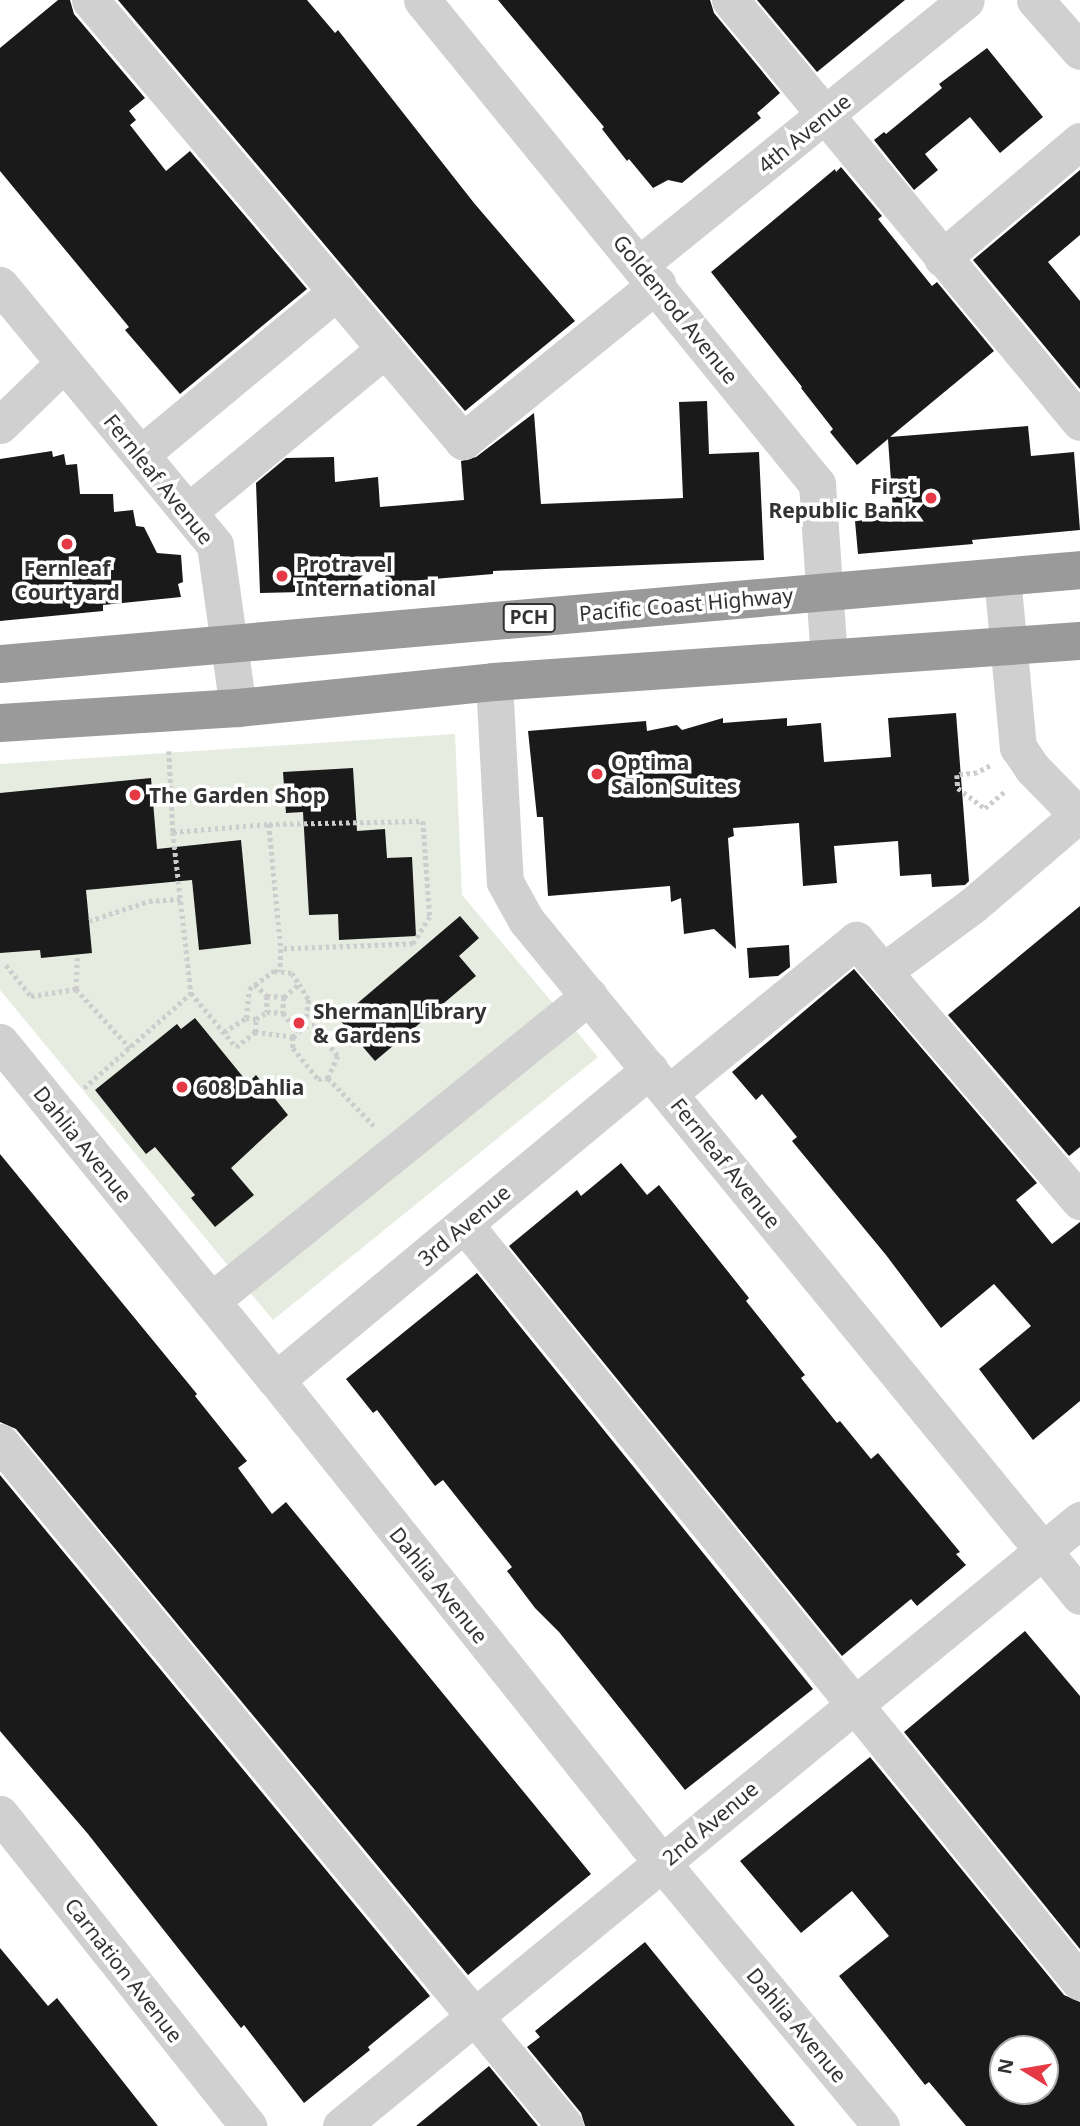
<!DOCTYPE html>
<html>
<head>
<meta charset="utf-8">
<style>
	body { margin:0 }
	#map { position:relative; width:1080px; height:2126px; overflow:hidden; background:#fff; font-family:"Noto Sans",sans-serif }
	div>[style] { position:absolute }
	.green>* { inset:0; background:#e6ecdf }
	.building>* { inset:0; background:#1a1a1a }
	.path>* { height:4.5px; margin-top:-2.25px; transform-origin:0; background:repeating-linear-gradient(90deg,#cdcdcd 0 3.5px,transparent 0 7px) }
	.minor>* { height:37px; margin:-18.5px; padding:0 18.5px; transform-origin:18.5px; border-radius:18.5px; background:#d0d0d0 }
	.highway>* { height:38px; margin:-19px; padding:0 19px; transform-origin:19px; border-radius:19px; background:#9a9a9a }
	.dots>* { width:19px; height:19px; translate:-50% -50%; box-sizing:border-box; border:4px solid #fff; border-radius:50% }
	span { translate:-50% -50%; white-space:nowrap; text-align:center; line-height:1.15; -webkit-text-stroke:7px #fff; paint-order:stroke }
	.shield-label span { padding:2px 5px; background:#fff; border:2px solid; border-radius:5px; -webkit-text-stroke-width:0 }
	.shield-label { font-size:19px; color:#333; font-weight:700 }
	.street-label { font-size:21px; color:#333 }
	.poi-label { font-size:21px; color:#333; font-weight:700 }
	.right { translate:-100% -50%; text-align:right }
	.left { translate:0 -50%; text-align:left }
	.north { position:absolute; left:989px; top:2035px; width:70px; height:70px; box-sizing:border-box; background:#fff; border:2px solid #adadad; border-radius:50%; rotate:281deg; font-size:19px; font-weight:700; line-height:28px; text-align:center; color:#333 }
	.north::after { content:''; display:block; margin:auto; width:24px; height:32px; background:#e63946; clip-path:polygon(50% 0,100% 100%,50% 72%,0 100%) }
</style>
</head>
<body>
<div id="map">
	<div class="green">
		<i style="clip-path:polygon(455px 734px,462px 895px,598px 1057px,273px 1320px,0 990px,0 764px)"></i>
	</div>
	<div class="building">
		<i style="clip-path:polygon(58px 0,70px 0,74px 14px,145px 98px,129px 111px,136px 120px,130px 125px,166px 171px,190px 151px,307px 289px,180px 394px,125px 330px,129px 327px,0 171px,0 48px)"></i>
		<i style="clip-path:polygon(118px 0,307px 0,335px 33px,338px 30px,474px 203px,575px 321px,465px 411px)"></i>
		<i style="clip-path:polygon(498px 0,710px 0,714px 13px,780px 93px,757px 113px,761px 118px,682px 183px,668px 180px,653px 188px,629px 159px,627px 161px,602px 129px,604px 127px)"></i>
		<i style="clip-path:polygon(757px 0,905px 0,817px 72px)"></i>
		<i style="clip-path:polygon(987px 48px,1043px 117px,1000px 153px,970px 117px,925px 154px,938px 170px,914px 190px,874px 140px,884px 132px,886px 134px,942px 88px,939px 84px)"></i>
		<i style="clip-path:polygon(841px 167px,882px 216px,878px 219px,932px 286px,937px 282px,994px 351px,890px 437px,1028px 426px,1031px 456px,1074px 452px,1080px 530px,972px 540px,973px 544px,858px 554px,855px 521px,900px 517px,893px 510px,888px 439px,857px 465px,830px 432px,833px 429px,801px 388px,802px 387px,711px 272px,835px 169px,836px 172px)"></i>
		<i style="clip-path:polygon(1080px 170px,1080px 235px,1048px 262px,1080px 301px,1080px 389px,973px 260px)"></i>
		<i style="clip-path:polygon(707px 401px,709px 454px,759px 452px,764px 560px,493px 571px,493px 574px,386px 583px,384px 558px,344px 591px,260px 593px,256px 483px,286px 458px,334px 457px,335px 482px,378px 477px,380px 507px,464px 500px,461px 461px,476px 457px,534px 413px,541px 504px,683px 498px,679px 402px)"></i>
		<i style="clip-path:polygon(52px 451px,53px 457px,64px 454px,66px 465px,77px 464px,80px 494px,113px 494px,114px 512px,133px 510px,136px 526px,144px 527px,157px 553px,181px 555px,183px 582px,178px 584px,181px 597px,103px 605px,103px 611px,0 621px,0 459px)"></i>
		<i style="clip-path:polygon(956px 713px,969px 881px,965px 885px,932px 887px,931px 874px,900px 876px,898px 841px,834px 846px,837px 883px,803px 886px,799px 823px,733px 828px,734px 836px,728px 838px,736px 949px,714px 929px,684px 934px,681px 898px,671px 902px,670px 886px,548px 896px,543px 817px,537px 817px,528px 731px,646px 721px,647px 731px,677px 725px,682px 730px,723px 718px,723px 723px,787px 718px,787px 726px,821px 723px,824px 762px,891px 757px,888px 718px)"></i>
		<i style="clip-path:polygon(353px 768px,357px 831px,385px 829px,387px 858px,412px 857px,416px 936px,339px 940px,338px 914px,309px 915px,303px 812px,286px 813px,283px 772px)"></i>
		<i style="clip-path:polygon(151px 778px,157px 849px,241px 840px,251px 944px,199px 950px,192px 880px,86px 890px,92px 953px,41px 958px,40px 950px,0 953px,0 793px)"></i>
		<i style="clip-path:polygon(1080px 906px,1080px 1147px,1069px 1156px,948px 1015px)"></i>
		<i style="clip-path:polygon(460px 916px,479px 938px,459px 956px,476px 976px,375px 1061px,339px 1019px)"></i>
		<i style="clip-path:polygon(789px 945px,790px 967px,778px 976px,749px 978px,747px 948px)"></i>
		<i style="clip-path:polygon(854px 969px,1037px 1183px,1016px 1200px,1052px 1244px,1080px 1222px,1080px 1401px,1033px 1440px,979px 1369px,1031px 1326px,994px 1284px,941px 1328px,886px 1255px,792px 1141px,797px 1137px,762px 1094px,756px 1100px,732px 1072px)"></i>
		<i style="clip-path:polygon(195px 1018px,248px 1083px,256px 1075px,288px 1115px,231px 1168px,254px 1195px,215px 1227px,191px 1198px,195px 1195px,155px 1147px,146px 1154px,95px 1090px,177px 1024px,181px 1029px)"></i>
		<i style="clip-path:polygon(0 1154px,197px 1394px,195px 1396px,247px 1461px,238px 1468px,272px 1514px,286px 1502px,591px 1874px,468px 1975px,16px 1429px,0 1422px)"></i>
		<i style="clip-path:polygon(621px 1163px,647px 1195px,659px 1185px,749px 1298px,746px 1301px,805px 1375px,801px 1378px,837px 1423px,840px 1421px,871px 1459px,878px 1453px,960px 1552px,956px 1554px,966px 1565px,917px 1606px,911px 1599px,842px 1656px,509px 1246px,577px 1190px,581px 1196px)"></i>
		<i style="clip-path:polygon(477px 1273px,813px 1689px,685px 1790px,559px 1632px,535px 1608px,507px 1571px,512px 1567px,443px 1480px,435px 1486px,377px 1410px,373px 1413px,346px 1379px)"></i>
		<i style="clip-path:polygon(0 1475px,430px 1996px,368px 2047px,370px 2050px,304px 2103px,244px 2025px,241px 2028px,88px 1834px,0 1731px)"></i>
		<i style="clip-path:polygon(1025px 1631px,1080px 1696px,1080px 1949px,904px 1732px)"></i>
		<i style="clip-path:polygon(evenodd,870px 1757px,1064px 1995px,1080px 2002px,1080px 2126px,966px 2126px,929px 2082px,925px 2085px,839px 1976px,889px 1936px,852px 1891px,801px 1933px,740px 1861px,870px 1757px,1003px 2049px,1045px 2049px,1045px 2091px,1003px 2091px,1003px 2049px)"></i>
		<i style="clip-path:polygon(645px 1942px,777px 2104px,795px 2126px,585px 2126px,581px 2113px,527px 2047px,540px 2037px,535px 2031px)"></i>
		<i style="clip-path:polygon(0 1948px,48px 2006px,57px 1998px,158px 2126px,0 2126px)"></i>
		<i style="clip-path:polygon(489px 2066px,538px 2126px,416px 2126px)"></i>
	</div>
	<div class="path">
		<i style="left:169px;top:751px;width:81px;rotate:87.2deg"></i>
		<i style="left:173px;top:832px;width:162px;rotate:83.6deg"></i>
		<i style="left:191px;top:993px;width:70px;rotate:50.2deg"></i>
		<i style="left:236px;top:1047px;width:24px;rotate:-38deg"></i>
		<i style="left:255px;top:1032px;width:38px;rotate:7deg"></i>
		<i style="left:293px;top:1037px;width:11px;rotate:90deg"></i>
		<i style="left:293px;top:1048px;width:40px;rotate:51deg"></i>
		<i style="left:318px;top:1079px;width:10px;rotate:-6deg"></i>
		<i style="left:990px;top:766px;width:15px;rotate:152deg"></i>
		<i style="left:977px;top:773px;width:20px;rotate:174deg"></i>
		<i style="left:957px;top:775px;width:13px;rotate:86deg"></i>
		<i style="left:958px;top:788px;width:34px;rotate:37deg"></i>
		<i style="left:985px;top:808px;width:25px;rotate:-40deg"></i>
		<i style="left:269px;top:824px;width:126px;rotate:84.5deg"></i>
		<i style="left:173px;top:832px;width:96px;rotate:-4.8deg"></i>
		<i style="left:269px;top:824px;width:154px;rotate:-1.1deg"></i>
		<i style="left:423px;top:821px;width:96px;rotate:85.8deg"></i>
		<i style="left:430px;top:917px;width:32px;rotate:122deg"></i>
		<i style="left:413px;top:944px;width:132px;rotate:177.8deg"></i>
		<i style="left:281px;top:949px;width:23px;rotate:92deg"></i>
		<i style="left:89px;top:921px;width:63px;rotate:-18.4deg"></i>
		<i style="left:149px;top:901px;width:32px;rotate:-4deg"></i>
		<i style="left:6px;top:965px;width:40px;rotate:51deg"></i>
		<i style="left:31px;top:996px;width:46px;rotate:-8.8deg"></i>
		<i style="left:76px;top:989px;width:35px;rotate:-88deg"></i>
		<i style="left:255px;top:984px;width:17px;rotate:45deg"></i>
		<i style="left:267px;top:996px;width:16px;rotate:90deg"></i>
		<i style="left:76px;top:989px;width:80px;rotate:47.5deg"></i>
		<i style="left:267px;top:996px;width:17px;rotate:3deg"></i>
		<i style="left:284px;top:997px;width:16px;rotate:94deg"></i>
		<i style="left:284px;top:997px;width:20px;rotate:-41deg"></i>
		<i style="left:299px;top:984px;width:19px;rotate:58deg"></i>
		<i style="left:309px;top:1000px;width:26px;rotate:99deg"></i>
		<i style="left:246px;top:1018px;width:29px;rotate:-84deg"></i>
		<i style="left:249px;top:989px;width:31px;rotate:-36deg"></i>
		<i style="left:274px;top:971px;width:18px;rotate:6deg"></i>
		<i style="left:292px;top:973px;width:13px;rotate:58deg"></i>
		<i style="left:224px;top:1032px;width:26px;rotate:-32deg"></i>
		<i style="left:246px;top:1018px;width:10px;rotate:6deg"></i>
		<i style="left:255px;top:1032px;width:13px;rotate:-86deg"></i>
		<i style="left:256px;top:1019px;width:13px;rotate:-32deg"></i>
		<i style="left:267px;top:1012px;width:16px;rotate:4deg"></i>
		<i style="left:283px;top:1013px;width:25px;rotate:50deg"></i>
		<i style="left:293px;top:1037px;width:16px;rotate:-43deg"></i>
		<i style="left:305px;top:1026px;width:9px;rotate:-6deg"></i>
		<i style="left:314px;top:1025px;width:39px;rotate:52deg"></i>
		<i style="left:338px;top:1056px;width:24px;rotate:114deg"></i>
		<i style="left:328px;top:1078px;width:66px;rotate:46.2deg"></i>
		<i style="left:84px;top:1088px;width:143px;rotate:-41.6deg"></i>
	</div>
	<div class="minor">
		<i style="left:90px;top:0;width:578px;rotate:49.78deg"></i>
		<i style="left:463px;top:441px;width:250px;rotate:-39deg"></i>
		<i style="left:422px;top:0;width:625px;rotate:50.78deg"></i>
		<i style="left:817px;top:484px;width:175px;rotate:86.1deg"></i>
		<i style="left:730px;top:0;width:548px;rotate:50.33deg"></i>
		<i style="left:1035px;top:0;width:68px;rotate:48.6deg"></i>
		<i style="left:942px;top:258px;width:181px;rotate:-40.3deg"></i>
		<i style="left:640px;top:264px;width:419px;rotate:-39deg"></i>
		<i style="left:0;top:285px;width:337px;rotate:50.4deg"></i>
		<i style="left:215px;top:545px;width:165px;rotate:82deg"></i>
		<i style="left:0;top:425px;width:88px;rotate:-44.1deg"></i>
		<i style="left:141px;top:454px;width:255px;rotate:-39.7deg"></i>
		<i style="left:188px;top:512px;width:256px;rotate:-39.6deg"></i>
		<i style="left:1002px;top:576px;width:172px;rotate:84.7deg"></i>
		<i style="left:1018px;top:747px;width:25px;rotate:56deg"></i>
		<i style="left:1032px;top:768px;width:69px;rotate:45.6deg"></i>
		<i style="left:494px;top:682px;width:200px;rotate:86.9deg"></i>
		<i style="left:505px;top:882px;width:43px;rotate:61.1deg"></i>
		<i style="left:526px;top:920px;width:874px;rotate:50.66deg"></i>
		<i style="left:884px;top:971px;width:111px;rotate:-36.6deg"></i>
		<i style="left:973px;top:905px;width:138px;rotate:-40.6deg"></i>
		<i style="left:0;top:1042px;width:436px;rotate:50.8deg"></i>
		<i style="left:276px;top:1380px;width:618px;rotate:51.37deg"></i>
		<i style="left:662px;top:1863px;width:342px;rotate:50.2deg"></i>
		<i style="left:669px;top:1093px;width:242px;rotate:-39.3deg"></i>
		<i style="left:856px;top:940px;width:344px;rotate:49.4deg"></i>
		<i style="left:465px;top:1225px;width:975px;rotate:50.91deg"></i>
		<i style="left:211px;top:1301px;width:486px;rotate:-38.9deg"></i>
		<i style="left:276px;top:1380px;width:486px;rotate:-39.7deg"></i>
		<i style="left:0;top:1442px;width:887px;rotate:50.44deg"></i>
		<i style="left:0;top:1814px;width:399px;rotate:51.5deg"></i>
		<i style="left:341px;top:2126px;width:956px;rotate:-39.35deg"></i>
	</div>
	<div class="highway">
		<i style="left:0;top:664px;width:1084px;rotate:-4.97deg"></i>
		<i style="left:0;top:723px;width:238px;rotate:-3.6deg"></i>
		<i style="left:238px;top:708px;width:257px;rotate:-5.8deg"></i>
		<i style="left:494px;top:682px;width:587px;rotate:-4deg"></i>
	</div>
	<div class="dots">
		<i style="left:931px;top:498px;background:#e63946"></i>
		<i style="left:67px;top:544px;background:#e63946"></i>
		<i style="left:282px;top:576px;background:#e63946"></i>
		<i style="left:597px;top:774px;background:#e63946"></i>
		<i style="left:135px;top:795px;background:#e63946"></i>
		<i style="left:299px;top:1023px;background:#e63946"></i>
		<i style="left:182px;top:1087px;background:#e63946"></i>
	</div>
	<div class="shield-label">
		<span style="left:529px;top:618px">PCH</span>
	</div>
	<div class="street-label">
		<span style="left:804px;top:133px;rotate:-39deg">4th Avenue</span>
		<span style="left:676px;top:309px;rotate:51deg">Goldenrod Avenue</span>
		<span style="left:159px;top:479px;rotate:51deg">Fernleaf Avenue</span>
		<span style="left:686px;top:604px;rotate:-5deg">Pacific Coast Highway</span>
		<span style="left:83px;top:1144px;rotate:51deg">Dahlia Avenue</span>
		<span style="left:726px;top:1163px;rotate:51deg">Fernleaf Avenue</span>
		<span style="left:464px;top:1225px;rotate:-40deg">3rd Avenue</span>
		<span style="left:439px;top:1585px;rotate:51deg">Dahlia Avenue</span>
		<span style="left:710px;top:1823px;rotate:-40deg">2nd Avenue</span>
		<span style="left:124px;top:1970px;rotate:52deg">Carnation Avenue</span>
		<span style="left:797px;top:2025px;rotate:50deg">Dahlia Avenue</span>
	</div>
	<div class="poi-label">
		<span class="right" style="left:917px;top:498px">First<br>Republic Bank</span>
		<span class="left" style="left:296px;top:576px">Protravel<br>International</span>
		<span style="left:67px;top:580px">Fernleaf<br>Courtyard</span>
		<span class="left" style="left:611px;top:774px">Optima<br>Salon Suites</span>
		<span class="left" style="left:149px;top:795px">The Garden Shop</span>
		<span class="left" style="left:313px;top:1023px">Sherman Library<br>&amp; Gardens</span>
		<span class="left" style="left:196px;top:1087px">608 Dahlia</span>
	</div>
	<div class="north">N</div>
</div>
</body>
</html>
